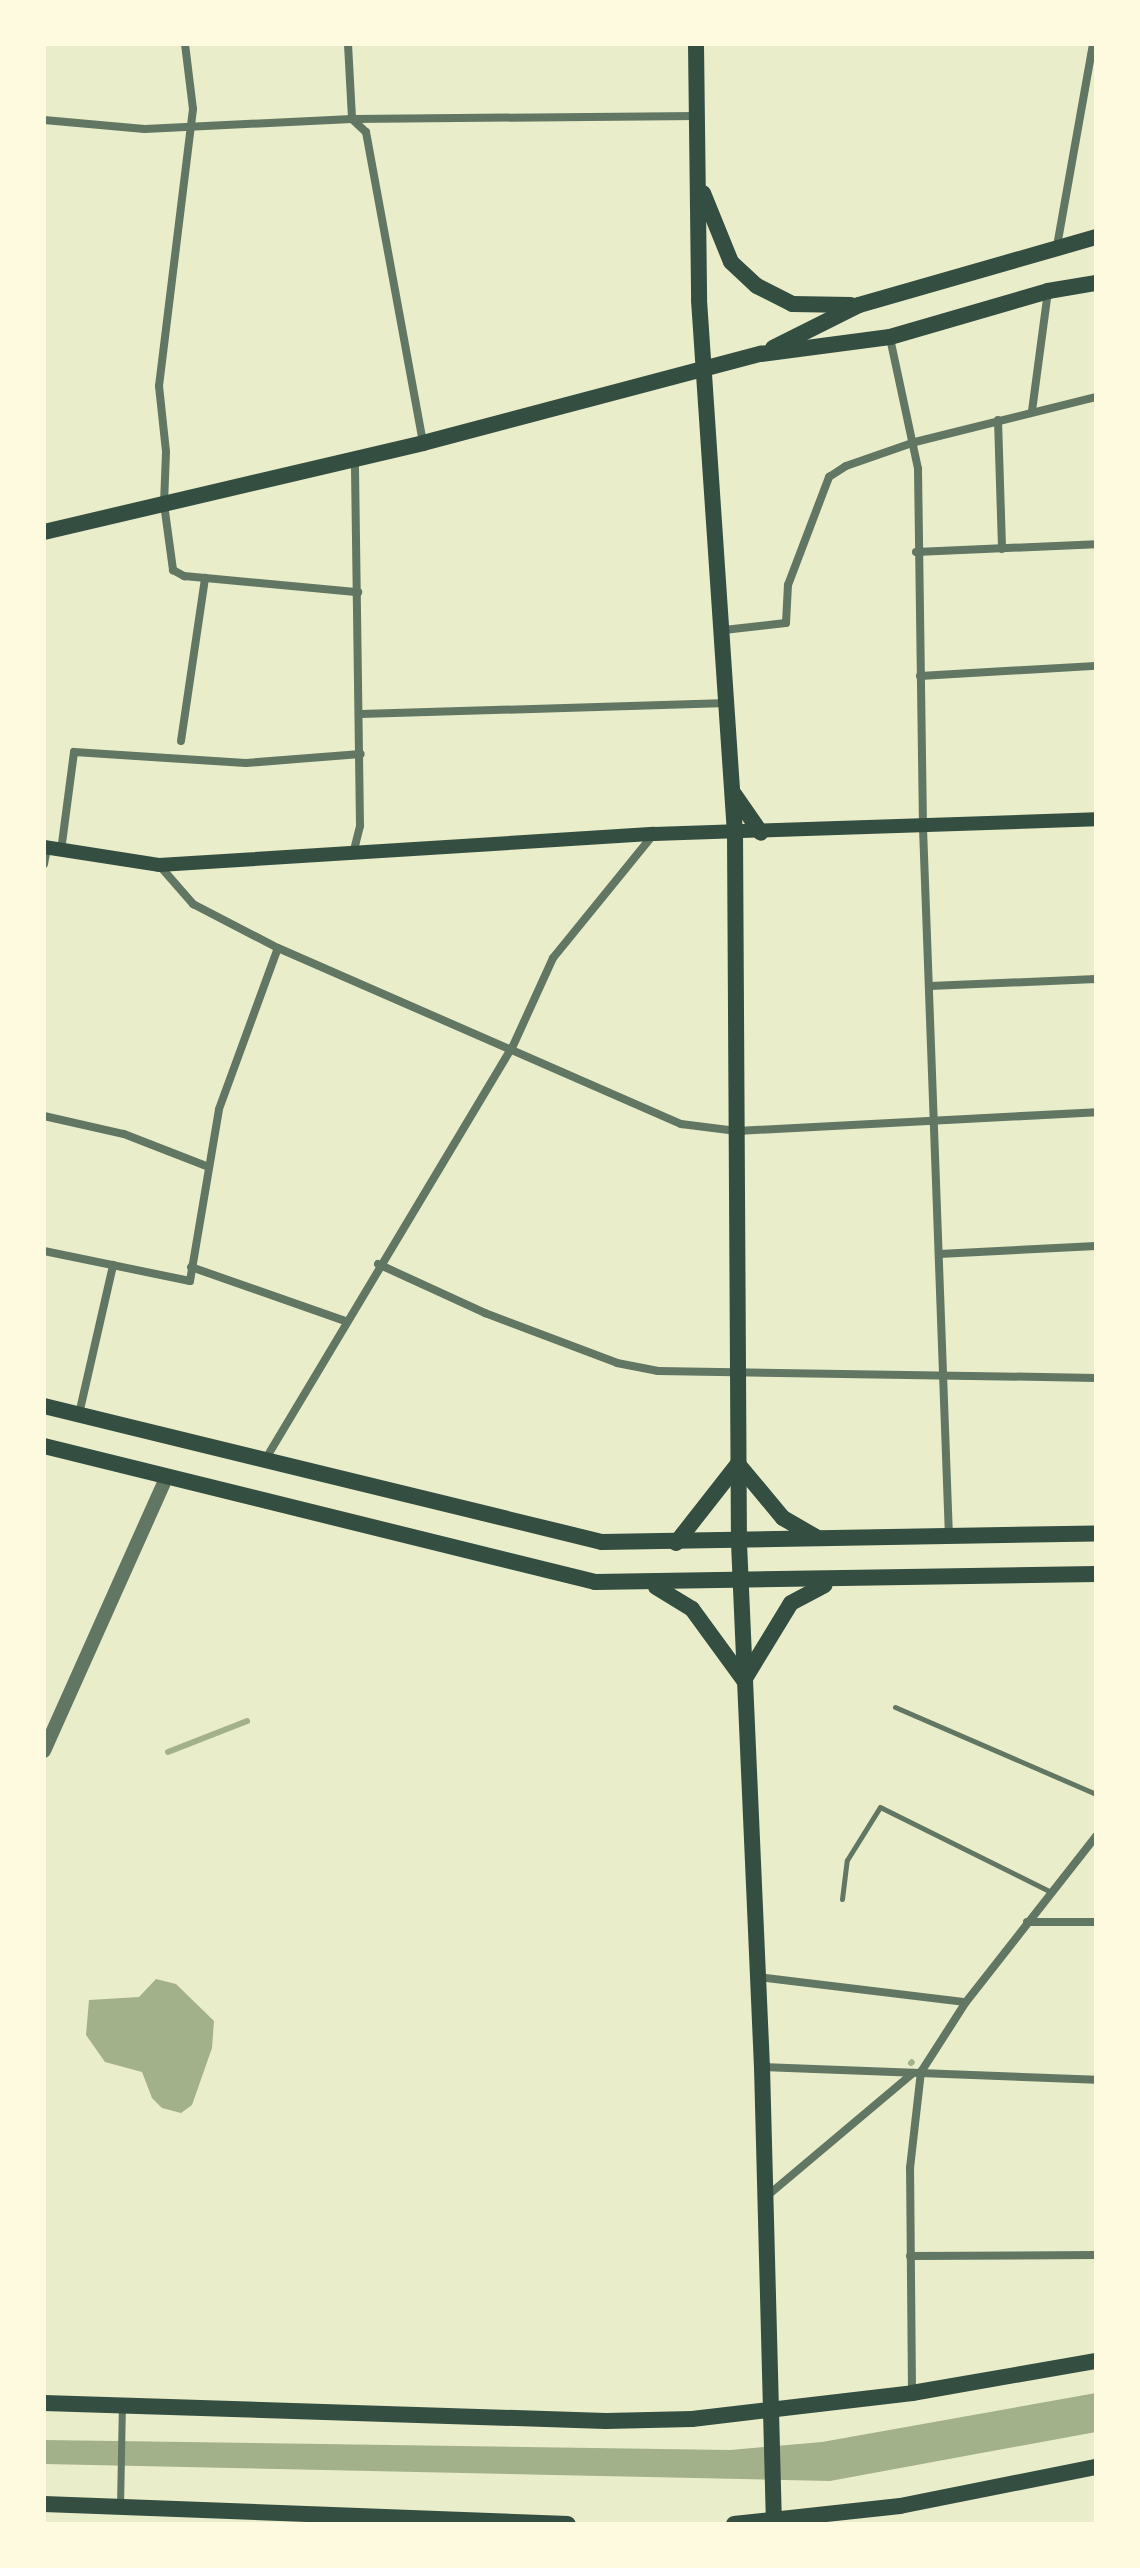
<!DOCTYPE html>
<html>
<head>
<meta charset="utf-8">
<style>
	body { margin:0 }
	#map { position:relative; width:1140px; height:2568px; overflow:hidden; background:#e9edc9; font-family:"Open Sans",sans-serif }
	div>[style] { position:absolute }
	.water>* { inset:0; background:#a3b18a }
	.stream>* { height:6px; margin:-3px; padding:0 3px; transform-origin:3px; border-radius:3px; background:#a3b18a }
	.service>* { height:5px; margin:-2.5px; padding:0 2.5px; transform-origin:2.5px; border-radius:2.5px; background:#617663 }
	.pedestrian>* { height:7px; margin:-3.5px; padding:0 3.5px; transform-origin:3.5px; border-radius:3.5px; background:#617663 }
	.minor>* { height:8px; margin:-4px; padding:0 4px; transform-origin:4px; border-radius:4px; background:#617663 }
	.tertiary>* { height:14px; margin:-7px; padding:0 7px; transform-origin:7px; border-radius:7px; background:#617663 }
	.secondary>* { height:14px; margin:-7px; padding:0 7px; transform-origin:7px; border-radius:7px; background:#344e41 }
	.primary>* { height:16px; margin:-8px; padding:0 8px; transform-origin:8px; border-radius:8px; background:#344e41 }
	span { translate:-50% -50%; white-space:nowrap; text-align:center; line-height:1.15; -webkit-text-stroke:7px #fefae0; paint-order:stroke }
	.frame { position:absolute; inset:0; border:46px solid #fefae0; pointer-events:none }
</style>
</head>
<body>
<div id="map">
	<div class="water">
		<i style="clip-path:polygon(156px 1979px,176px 1984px,214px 2021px,212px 2048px,192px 2105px,181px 2113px,162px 2108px,152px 2098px,142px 2072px,105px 2062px,86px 2035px,89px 2000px,139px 1997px)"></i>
		<i style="clip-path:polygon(1096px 2393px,1096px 2432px,830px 2481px,44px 2464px,44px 2440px,730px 2450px,822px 2442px)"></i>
	</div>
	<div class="stream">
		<i style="left:168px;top:1752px;width:85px;rotate:-21.4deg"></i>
		<i style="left:911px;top:2063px;width:1px;rotate:-45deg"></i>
	</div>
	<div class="service">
		<i style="left:895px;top:1707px;width:219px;rotate:23.4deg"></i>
		<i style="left:842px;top:1899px;width:39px;rotate:-83deg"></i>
		<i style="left:847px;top:1860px;width:62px;rotate:-58.1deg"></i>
		<i style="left:880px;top:1807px;width:191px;rotate:26.4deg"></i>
	</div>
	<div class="pedestrian">
		<i style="left:120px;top:2506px;width:100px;rotate:-88.9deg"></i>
	</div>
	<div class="minor">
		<i style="left:185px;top:44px;width:65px;rotate:83deg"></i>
		<i style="left:193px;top:109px;width:279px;rotate:97deg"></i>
		<i style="left:159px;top:386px;width:66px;rotate:83.9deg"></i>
		<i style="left:166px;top:452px;width:52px;rotate:92.2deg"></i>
		<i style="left:164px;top:504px;width:67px;rotate:82.2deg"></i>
		<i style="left:173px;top:570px;width:13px;rotate:29deg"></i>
		<i style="left:184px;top:576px;width:175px;rotate:5.3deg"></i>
		<i style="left:348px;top:44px;width:75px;rotate:86.9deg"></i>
		<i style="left:352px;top:119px;width:19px;rotate:43deg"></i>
		<i style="left:366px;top:132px;width:316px;rotate:79.6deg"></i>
		<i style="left:44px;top:120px;width:101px;rotate:5.1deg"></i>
		<i style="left:145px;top:129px;width:207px;rotate:-2.8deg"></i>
		<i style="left:352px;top:119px;width:345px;rotate:-0.5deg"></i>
		<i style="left:1057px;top:246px;width:205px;rotate:-79.9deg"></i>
		<i style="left:890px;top:338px;width:134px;rotate:77.9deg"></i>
		<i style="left:918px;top:469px;width:359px;rotate:89.2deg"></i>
		<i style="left:923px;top:828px;width:708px;rotate:87.9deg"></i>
		<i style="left:1032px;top:411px;width:121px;rotate:-82.4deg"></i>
		<i style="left:998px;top:420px;width:129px;rotate:88.2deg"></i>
		<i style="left:916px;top:552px;width:180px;rotate:-2.5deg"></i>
		<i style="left:724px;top:630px;width:62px;rotate:-6.4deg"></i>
		<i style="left:786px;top:623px;width:38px;rotate:-87deg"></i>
		<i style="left:788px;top:585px;width:116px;rotate:-69.2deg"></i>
		<i style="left:829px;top:477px;width:20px;rotate:-33deg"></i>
		<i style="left:846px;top:466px;width:73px;rotate:-19.2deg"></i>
		<i style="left:915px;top:442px;width:187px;rotate:-14deg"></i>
		<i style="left:920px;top:676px;width:176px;rotate:-3.3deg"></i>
		<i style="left:361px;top:714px;width:367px;rotate:-1.7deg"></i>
		<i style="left:181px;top:741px;width:165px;rotate:-81.6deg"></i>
		<i style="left:61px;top:851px;width:100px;rotate:-82.5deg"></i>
		<i style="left:74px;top:752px;width:172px;rotate:3.7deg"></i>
		<i style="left:246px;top:763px;width:115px;rotate:-4.5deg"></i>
		<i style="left:353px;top:854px;width:29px;rotate:-76deg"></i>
		<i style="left:360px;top:826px;width:366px;rotate:-90.8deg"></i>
		<i style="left:44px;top:864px;width:16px;rotate:-79deg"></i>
		<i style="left:159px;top:865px;width:52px;rotate:48.9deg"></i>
		<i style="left:193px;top:904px;width:96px;rotate:27.4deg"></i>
		<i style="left:278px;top:948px;width:440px;rotate:23.6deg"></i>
		<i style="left:681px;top:1124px;width:56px;rotate:7.1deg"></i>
		<i style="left:737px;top:1131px;width:360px;rotate:-3deg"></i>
		<i style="left:930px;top:986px;width:166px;rotate:-2.4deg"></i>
		<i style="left:44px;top:1116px;width:82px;rotate:12.7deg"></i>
		<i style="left:124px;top:1134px;width:91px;rotate:21.2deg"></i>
		<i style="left:44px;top:1251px;width:149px;rotate:11.6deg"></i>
		<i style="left:190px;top:1281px;width:174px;rotate:-80.4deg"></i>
		<i style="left:219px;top:1109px;width:171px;rotate:-69.9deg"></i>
		<i style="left:939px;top:1254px;width:157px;rotate:-2.9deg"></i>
		<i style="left:378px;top:1264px;width:118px;rotate:24.6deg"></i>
		<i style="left:485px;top:1313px;width:141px;rotate:20.7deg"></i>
		<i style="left:617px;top:1363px;width:42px;rotate:11deg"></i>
		<i style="left:658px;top:1371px;width:438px;rotate:0.9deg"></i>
		<i style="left:191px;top:1267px;width:163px;rotate:19.3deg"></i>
		<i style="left:79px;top:1414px;width:153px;rotate:-77.1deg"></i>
		<i style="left:265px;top:1460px;width:480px;rotate:-59.1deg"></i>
		<i style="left:512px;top:1048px;width:99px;rotate:-65.5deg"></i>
		<i style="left:553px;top:958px;width:159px;rotate:-50.9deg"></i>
		<i style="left:1027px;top:1922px;width:69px"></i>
		<i style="left:758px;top:1977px;width:209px;rotate:6.9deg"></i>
		<i style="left:762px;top:2067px;width:334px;rotate:2.2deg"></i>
		<i style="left:767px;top:2196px;width:191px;rotate:-40.1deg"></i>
		<i style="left:910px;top:2256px;width:186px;rotate:-0.3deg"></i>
		<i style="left:912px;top:2392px;width:224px;rotate:-90.5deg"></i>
		<i style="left:910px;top:2168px;width:97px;rotate:-83.5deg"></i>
		<i style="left:921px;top:2072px;width:83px;rotate:-57.3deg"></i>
		<i style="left:966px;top:2002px;width:211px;rotate:-51.9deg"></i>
	</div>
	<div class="tertiary">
		<i style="left:44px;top:1751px;width:301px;rotate:-65.9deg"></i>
	</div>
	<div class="secondary">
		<i style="left:44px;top:847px;width:116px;rotate:8.9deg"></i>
		<i style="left:159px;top:865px;width:496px;rotate:-3.6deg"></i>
		<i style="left:654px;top:834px;width:442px;rotate:-1.9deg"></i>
	</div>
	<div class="primary">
		<i style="left:696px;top:44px;width:256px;rotate:89.3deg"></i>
		<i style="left:699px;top:300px;width:534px;rotate:86.14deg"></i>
		<i style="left:735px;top:833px;width:710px;rotate:89.68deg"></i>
		<i style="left:739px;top:1543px;width:525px;rotate:87.49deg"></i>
		<i style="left:762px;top:2067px;width:457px;rotate:88.5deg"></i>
		<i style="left:703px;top:193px;width:74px;rotate:67.9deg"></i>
		<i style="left:731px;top:262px;width:35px;rotate:43deg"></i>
		<i style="left:757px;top:286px;width:39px;rotate:27deg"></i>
		<i style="left:792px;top:304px;width:59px;rotate:1deg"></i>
		<i style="left:773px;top:348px;width:96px;rotate:-26.6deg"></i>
		<i style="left:859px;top:305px;width:247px;rotate:-16deg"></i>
		<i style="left:44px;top:532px;width:389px;rotate:-13.2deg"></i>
		<i style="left:423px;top:443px;width:350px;rotate:-14.8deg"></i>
		<i style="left:761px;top:354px;width:130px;rotate:-7.5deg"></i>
		<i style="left:890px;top:337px;width:165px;rotate:-16.2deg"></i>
		<i style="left:1048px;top:291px;width:49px;rotate:-9.5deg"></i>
		<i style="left:734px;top:794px;width:47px;rotate:55.3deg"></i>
		<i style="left:44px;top:1406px;width:574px;rotate:13.7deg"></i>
		<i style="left:602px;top:1542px;width:494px;rotate:-1deg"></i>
		<i style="left:44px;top:1446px;width:568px;rotate:13.86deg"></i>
		<i style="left:595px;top:1582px;width:501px;rotate:-0.91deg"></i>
		<i style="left:738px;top:1464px;width:70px;rotate:50.2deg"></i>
		<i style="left:783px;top:1518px;width:39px;rotate:30deg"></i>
		<i style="left:676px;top:1543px;width:100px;rotate:-51.9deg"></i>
		<i style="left:656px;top:1587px;width:42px;rotate:31.4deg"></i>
		<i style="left:692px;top:1609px;width:87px;rotate:53.9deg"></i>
		<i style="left:744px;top:1680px;width:90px;rotate:-58.6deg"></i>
		<i style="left:791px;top:1603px;width:38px;rotate:-28deg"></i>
		<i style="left:44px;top:2403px;width:562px;rotate:1.83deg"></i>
		<i style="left:606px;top:2421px;width:86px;rotate:-1.3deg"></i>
		<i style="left:692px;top:2419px;width:222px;rotate:-6.7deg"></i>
		<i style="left:912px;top:2393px;width:187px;rotate:-9.9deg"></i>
		<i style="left:44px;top:2504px;width:524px;rotate:2.19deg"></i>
		<i style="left:734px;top:2524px;width:167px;rotate:-6.2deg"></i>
		<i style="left:900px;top:2506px;width:200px;rotate:-11.3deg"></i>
	</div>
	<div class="frame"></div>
</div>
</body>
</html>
